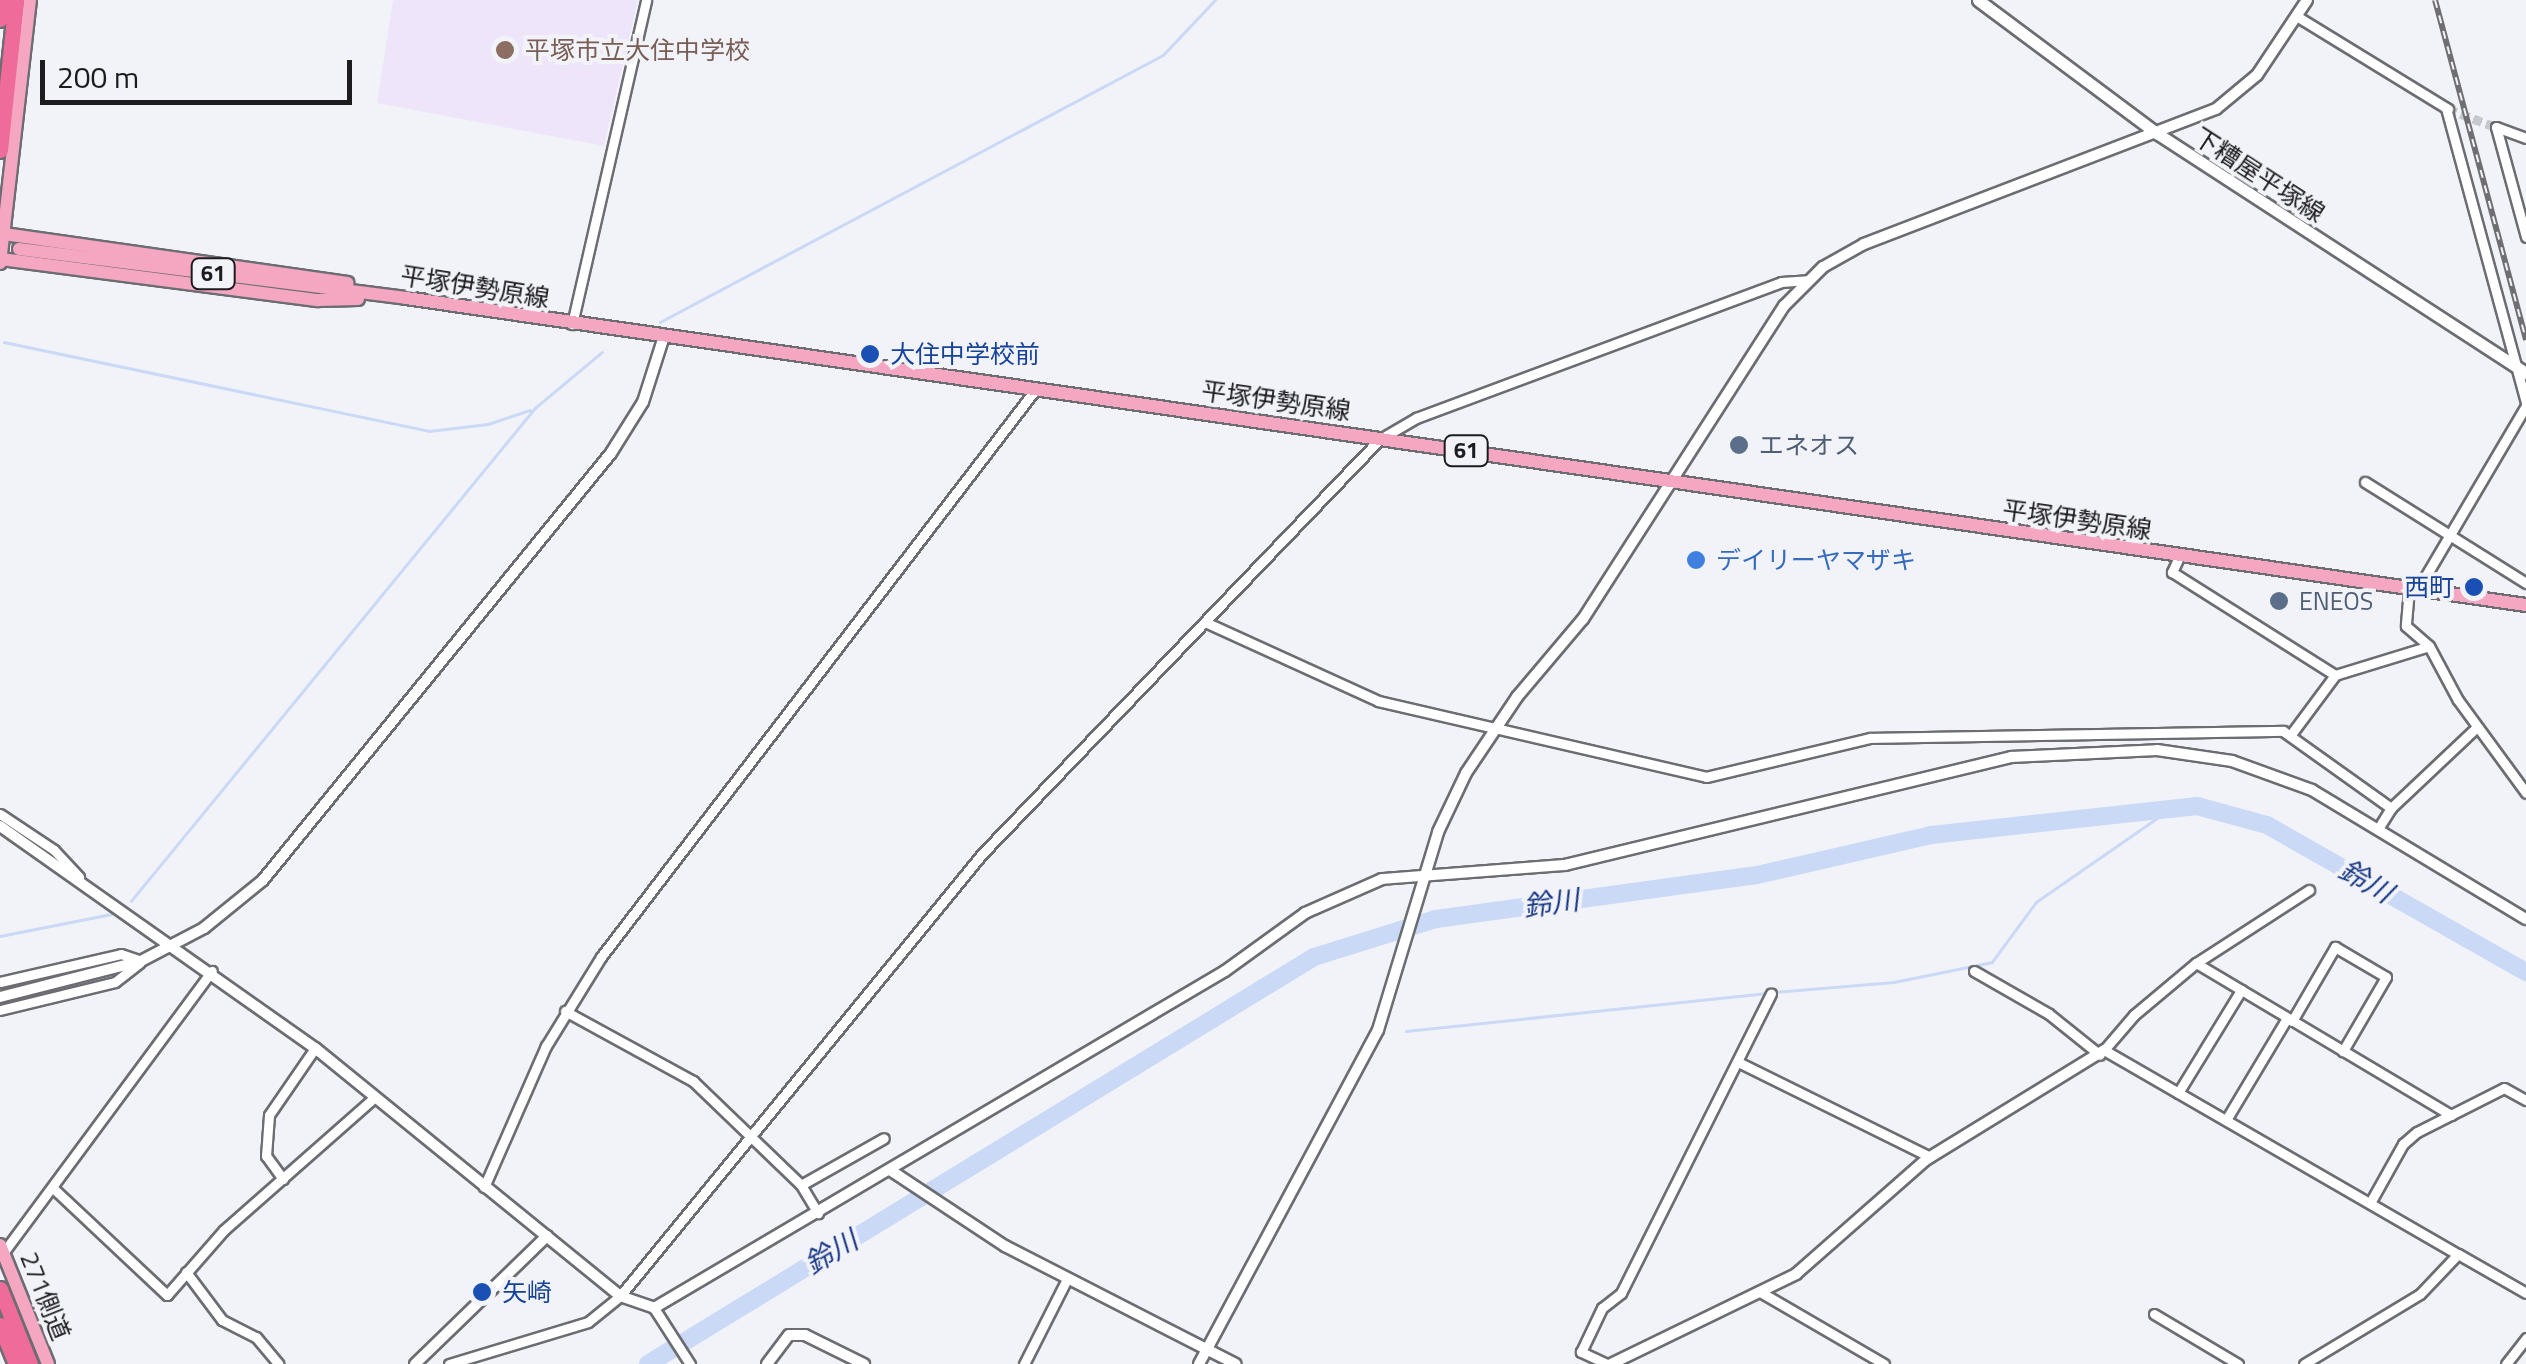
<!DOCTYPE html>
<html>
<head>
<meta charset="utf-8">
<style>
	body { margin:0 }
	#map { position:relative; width:2526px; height:1364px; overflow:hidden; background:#f2f3f9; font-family:"Titillium Web","Noto Sans JP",sans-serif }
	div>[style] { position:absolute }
	.education>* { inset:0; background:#eee5fa }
	.stream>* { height:2.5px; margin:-1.25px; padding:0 1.25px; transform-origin:1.25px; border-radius:1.25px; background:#cad9f5 }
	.river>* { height:18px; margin:-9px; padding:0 9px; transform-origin:9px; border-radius:9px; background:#cad9f5 }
	.minor-tunnel>* { height:9px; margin-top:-4.5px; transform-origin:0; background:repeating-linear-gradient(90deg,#c7c8cd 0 9px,transparent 0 13.5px) }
	.roads { filter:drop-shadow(2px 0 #6c6d72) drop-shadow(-2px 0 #6c6d72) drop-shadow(0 2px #6c6d72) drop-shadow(0 -2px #6c6d72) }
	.minor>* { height:9px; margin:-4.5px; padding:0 4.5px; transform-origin:4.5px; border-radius:4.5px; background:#fff }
	.tertiary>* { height:10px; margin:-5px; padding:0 5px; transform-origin:5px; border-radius:5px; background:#fff }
	.secondary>* { height:11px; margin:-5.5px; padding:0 5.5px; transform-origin:5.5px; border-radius:5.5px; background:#fff }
	.primary>* { height:12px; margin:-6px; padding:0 6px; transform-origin:6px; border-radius:6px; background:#f5a7c2 }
	.motorway>* { height:15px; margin:-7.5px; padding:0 7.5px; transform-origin:7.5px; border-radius:7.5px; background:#ef6c9a }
	.rail>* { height:6px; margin-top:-3px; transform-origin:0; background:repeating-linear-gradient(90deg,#f2f3f9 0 8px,#6f6f73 0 16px); box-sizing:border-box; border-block:2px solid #6f6f73 }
	.dots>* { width:28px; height:28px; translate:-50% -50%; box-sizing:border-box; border:5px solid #f2f3f9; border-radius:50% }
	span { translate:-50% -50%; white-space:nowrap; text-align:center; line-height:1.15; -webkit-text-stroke:8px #f2f3f9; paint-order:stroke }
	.shield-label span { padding:2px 8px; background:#f2f3f9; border:2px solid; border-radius:8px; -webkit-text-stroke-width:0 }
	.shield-label { font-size:22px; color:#1c1c1f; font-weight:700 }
	.education-label { font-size:25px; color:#785e54 }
	.left { translate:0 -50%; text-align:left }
	.street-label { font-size:25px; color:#1c1c1f }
	.transit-label { font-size:25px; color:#164399 }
	.right { translate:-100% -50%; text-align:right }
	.service-label { font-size:25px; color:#4e5e75 }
	.shop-label { font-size:25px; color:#366cbe }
	.water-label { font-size:28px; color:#153683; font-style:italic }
	.scale { position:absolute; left:40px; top:60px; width:312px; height:45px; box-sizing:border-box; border:5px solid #1c1c1f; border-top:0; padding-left:12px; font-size:30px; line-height:35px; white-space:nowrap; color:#1c1c1f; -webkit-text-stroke:8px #f2f3f9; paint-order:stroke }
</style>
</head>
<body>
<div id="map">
	<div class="education">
		<i style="clip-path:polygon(393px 0,638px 0,604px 146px,377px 103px)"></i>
	</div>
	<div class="stream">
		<i style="left:660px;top:322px;width:569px;rotate:-27.96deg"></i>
		<i style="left:1163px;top:55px;width:76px;rotate:-46.6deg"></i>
		<i style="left:4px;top:342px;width:434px;rotate:11.8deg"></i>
		<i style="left:429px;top:431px;width:59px;rotate:-6.8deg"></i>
		<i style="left:488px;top:424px;width:44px;rotate:-18.4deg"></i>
		<i style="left:131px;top:901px;width:637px;rotate:-50.67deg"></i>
		<i style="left:535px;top:408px;width:87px;rotate:-39.9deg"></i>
		<i style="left:0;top:936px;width:113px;rotate:-11.2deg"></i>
		<i style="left:1775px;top:992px;width:119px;rotate:-4.8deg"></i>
		<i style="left:1894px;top:982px;width:100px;rotate:-11.5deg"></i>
		<i style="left:1992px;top:962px;width:74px;rotate:-53.7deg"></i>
		<i style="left:2036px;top:902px;width:167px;rotate:-34.7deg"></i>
		<i style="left:1406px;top:1031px;width:363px;rotate:-6deg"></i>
	</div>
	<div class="river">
		<i style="left:648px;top:1364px;width:781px;rotate:-31.43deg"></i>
		<i style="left:1314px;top:957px;width:128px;rotate:-17.3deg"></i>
		<i style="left:1436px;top:919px;width:324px;rotate:-7.8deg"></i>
		<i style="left:1757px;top:875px;width:179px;rotate:-12.9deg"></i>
		<i style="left:1931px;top:835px;width:268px;rotate:-6.2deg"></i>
		<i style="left:2197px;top:806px;width:73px;rotate:15.2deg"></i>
		<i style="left:2267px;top:825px;width:298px;rotate:29.6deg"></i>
	</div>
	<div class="minor-tunnel">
		<i style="left:2448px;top:109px;width:51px;rotate:20.6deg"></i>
	</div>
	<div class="roads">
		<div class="minor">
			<i style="left:2298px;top:17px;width:176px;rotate:31.5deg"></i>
			<i style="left:2446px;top:108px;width:306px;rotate:74.8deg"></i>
			<i style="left:2496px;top:127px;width:114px;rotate:74.7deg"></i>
			<i style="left:2496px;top:127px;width:32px;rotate:20deg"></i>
			<i style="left:572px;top:324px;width:332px;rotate:-77.1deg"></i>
			<i style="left:2365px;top:482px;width:190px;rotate:32.1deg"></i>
			<i style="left:2179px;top:557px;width:17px;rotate:115deg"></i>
			<i style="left:2172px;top:572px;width:193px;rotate:32.3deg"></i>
			<i style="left:2409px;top:589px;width:37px;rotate:95deg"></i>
			<i style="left:2406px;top:626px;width:30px;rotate:41deg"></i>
			<i style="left:2429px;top:646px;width:61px;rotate:61.8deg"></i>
			<i style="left:2458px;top:700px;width:115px;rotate:53.8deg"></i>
			<i style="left:2418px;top:589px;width:212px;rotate:-59.5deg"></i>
			<i style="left:1205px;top:622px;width:190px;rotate:24.5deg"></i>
			<i style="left:1378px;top:701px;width:337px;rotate:13deg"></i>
			<i style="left:1706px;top:777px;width:169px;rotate:-13.4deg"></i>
			<i style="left:1870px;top:738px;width:413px;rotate:-1deg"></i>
			<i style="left:2283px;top:731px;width:133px;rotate:35.5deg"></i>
			<i style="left:2391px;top:808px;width:22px;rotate:122deg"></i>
			<i style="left:2292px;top:733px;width:72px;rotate:-53.4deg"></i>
			<i style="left:2335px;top:675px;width:98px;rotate:-17.1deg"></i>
			<i style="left:2391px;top:808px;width:118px;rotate:-43.3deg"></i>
			<i style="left:0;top:814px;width:65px;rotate:33.7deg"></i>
			<i style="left:54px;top:850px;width:37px;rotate:47deg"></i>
			<i style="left:2309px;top:890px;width:135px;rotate:147.1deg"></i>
			<i style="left:2196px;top:963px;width:81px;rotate:140deg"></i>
			<i style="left:2134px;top:1015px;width:46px;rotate:130.6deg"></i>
			<i style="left:2104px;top:1050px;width:409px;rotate:30deg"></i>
			<i style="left:2196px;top:963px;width:297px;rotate:30.8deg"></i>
			<i style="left:1974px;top:971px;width:86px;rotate:29.8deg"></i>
			<i style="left:2049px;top:1014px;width:65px;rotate:38.8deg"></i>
			<i style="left:0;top:982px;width:124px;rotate:-13deg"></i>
			<i style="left:121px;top:954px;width:21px;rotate:19deg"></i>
			<i style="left:0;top:1010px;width:118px;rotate:-13.7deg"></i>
			<i style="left:115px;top:982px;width:31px;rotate:-38deg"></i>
			<i style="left:565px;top:1011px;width:146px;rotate:28.7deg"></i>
			<i style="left:693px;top:1081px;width:150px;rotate:43.9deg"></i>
			<i style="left:801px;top:1185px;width:33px;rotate:59deg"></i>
			<i style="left:2292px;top:1021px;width:86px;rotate:-59.8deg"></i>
			<i style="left:2335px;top:947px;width:59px;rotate:30.5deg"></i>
			<i style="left:2386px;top:977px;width:86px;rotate:120.2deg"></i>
			<i style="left:1738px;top:1062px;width:214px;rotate:26.3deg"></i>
			<i style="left:2178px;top:1093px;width:121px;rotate:-58.5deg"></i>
			<i style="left:2226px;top:1120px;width:119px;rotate:-59.1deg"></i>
			<i style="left:283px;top:1179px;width:29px;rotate:-126deg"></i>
			<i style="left:266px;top:1156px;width:41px;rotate:-85.8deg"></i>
			<i style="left:269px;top:1115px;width:81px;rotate:-55.5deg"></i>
			<i style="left:801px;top:1185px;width:95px;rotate:-29.5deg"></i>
			<i style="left:484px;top:1187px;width:154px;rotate:-66.3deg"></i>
			<i style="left:546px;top:1046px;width:105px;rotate:-58.3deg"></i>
			<i style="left:601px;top:957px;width:714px;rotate:-52.57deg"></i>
			<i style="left:54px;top:1189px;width:155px;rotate:43.2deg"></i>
			<i style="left:167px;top:1295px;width:86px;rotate:-48.8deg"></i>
			<i style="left:224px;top:1230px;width:201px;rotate:-41.4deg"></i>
			<i style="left:2370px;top:1203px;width:68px;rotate:-60.8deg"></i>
			<i style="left:2403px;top:1144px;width:18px;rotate:-41deg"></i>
			<i style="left:2417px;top:1132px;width:97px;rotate:-26.8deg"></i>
			<i style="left:2504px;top:1088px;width:25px;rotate:29deg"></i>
			<i style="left:3px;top:1253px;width:351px;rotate:-53.5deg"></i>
			<i style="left:186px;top:1272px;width:60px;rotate:53.1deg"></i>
			<i style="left:222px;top:1320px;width:38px;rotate:27deg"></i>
			<i style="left:256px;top:1337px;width:35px;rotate:50deg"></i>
			<i style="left:1762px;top:1293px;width:141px;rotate:30.2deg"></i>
			<i style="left:654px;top:1308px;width:67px;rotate:57.3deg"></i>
			<i style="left:2154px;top:1314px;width:98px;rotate:30.8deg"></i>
			<i style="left:449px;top:1364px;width:145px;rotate:-16.8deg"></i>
			<i style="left:588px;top:1322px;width:41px;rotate:-39.1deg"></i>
			<i style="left:620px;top:1296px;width:571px;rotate:-50.68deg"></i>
			<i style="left:982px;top:854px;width:575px;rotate:-46.2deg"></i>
			<i style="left:1380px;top:439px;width:42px;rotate:-30.3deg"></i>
			<i style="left:1416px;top:418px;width:390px;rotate:-20.4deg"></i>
			<i style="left:1781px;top:282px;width:27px;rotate:-4deg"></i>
			<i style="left:1024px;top:1364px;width:95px;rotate:-63.2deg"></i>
			<i style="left:1607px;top:1364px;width:29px;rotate:-155deg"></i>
			<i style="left:1581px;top:1352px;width:49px;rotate:-64.5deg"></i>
			<i style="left:1602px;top:1308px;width:24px;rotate:-38deg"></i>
			<i style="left:1621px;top:1293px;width:335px;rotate:-63.4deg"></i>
			<i style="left:2304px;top:1364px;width:135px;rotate:-31.1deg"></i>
			<i style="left:2420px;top:1294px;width:55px;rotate:-46.5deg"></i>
			<i style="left:2458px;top:1254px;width:78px;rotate:29.8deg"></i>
			<i style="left:2506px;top:1364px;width:33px;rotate:-52deg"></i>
		</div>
		<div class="tertiary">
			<i style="left:0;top:826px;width:385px;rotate:35.2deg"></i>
			<i style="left:315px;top:1048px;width:393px;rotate:39.1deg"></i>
			<i style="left:620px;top:1296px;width:36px;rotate:19deg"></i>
			<i style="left:654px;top:1308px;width:663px;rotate:-30.55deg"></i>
			<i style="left:1225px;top:971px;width:99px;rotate:-35.9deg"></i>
			<i style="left:1305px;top:913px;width:84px;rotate:-23.8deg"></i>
			<i style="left:1382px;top:879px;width:184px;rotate:-4.4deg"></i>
			<i style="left:1565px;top:865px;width:459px;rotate:-13.6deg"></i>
			<i style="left:2011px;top:757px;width:146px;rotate:-2.7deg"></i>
			<i style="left:2157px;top:750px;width:76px;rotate:8.3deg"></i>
			<i style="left:2232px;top:761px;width:85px;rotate:19.9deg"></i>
			<i style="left:2312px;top:790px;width:250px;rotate:31.1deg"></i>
			<i style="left:0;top:997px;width:146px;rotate:-14.3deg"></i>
			<i style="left:141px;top:961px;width:71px;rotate:-27.6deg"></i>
			<i style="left:204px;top:928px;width:76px;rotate:-39.1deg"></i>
			<i style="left:263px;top:880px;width:551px;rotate:-50.82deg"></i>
			<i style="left:611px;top:453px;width:60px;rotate:-57.9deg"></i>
			<i style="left:643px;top:402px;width:69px;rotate:-72.3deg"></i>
			<i style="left:890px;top:1170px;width:138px;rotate:33.5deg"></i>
			<i style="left:1005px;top:1246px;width:259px;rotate:27.1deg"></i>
			<i style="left:415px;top:1364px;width:184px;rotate:-44.1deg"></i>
			<i style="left:767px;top:1364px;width:36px;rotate:-53deg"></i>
			<i style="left:789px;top:1335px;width:16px"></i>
			<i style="left:805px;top:1335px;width:66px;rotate:26.2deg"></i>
			<i style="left:1199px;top:1364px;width:379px;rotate:-61.8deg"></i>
			<i style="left:1378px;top:1030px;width:207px;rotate:-73.1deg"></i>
			<i style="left:1438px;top:832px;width:65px;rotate:-64.6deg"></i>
			<i style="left:1466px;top:773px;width:92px;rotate:-56.1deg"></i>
			<i style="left:1517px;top:697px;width:102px;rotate:-49.8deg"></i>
			<i style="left:1583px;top:619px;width:372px;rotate:-57.3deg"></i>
			<i style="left:1784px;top:306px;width:55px;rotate:-45deg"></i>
			<i style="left:1823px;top:267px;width:47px;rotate:-29.3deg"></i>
			<i style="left:1864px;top:244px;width:377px;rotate:-21deg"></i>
			<i style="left:2216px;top:109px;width:53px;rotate:-39.7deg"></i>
			<i style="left:2257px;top:75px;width:90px;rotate:-56.3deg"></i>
			<i style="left:1611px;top:1364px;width:206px;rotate:-25.9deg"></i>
			<i style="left:1796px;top:1274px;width:174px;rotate:-41.3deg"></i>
			<i style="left:1927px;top:1159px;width:208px;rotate:-31.6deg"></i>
		</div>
		<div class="secondary">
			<i style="left:1978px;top:0;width:224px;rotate:36.7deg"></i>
			<i style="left:2158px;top:134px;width:439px;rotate:33deg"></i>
		</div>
		<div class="primary">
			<i style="left:4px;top:234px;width:347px;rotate:8.1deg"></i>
			<i style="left:19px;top:249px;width:390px;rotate:7.2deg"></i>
			<i style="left:406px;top:298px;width:2142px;rotate:8.24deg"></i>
			<i style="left:1px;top:259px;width:320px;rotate:7.4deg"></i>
			<i style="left:318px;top:300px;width:40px;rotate:-1.4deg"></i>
			<i style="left:0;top:263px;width:265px;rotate:-83.5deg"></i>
			<i style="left:0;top:1245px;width:128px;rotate:68deg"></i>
		</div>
		<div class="motorway">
			<i style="left:0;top:19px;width:19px;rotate:-84deg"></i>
			<i style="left:0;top:150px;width:151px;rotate:-83.9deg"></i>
			<i style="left:0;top:1289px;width:81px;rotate:68.2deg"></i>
			<i style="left:0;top:1325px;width:42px;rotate:67.7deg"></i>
		</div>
	</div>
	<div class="rail">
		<i style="left:2435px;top:0;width:352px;rotate:75deg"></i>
	</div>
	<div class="dots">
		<i style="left:505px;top:50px;background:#8d6e63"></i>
		<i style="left:870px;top:354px;background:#1a4fb4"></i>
		<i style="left:1739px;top:445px;background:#5c6f8a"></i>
		<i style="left:1696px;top:560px;background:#3f7fe0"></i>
		<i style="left:2474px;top:587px;background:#1a4fb4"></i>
		<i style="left:2279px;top:601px;background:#5c6f8a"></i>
		<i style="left:482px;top:1292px;background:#1a4fb4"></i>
	</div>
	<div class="shield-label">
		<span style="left:213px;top:274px">61</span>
		<span style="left:1466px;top:451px">61</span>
	</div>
	<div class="education-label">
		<span class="left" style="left:525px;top:50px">平塚市立大住中学校</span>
	</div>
	<div class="street-label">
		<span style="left:2259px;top:175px;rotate:33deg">下糟屋平塚線</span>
		<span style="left:475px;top:287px;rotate:9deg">平塚伊勢原線</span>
		<span style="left:1276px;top:401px;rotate:8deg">平塚伊勢原線</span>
		<span style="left:2077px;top:520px;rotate:8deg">平塚伊勢原線</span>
		<span style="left:45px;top:1296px;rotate:68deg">271側道</span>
	</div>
	<div class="transit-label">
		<span class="left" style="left:890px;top:354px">大住中学校前</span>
		<span class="right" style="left:2454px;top:587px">西町</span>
		<span class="left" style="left:502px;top:1292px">矢崎</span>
	</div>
	<div class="service-label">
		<span class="left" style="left:1759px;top:445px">エネオス</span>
		<span class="left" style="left:2299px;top:601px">ENEOS</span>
	</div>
	<div class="shop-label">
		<span class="left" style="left:1716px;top:560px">デイリーヤマザキ</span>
	</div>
	<div class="water-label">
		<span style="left:2366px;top:881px;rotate:30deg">鈴川</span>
		<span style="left:1551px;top:903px;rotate:-8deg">鈴川</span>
		<span style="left:831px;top:1252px;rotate:-31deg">鈴川</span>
	</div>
	<div class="scale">200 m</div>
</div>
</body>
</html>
